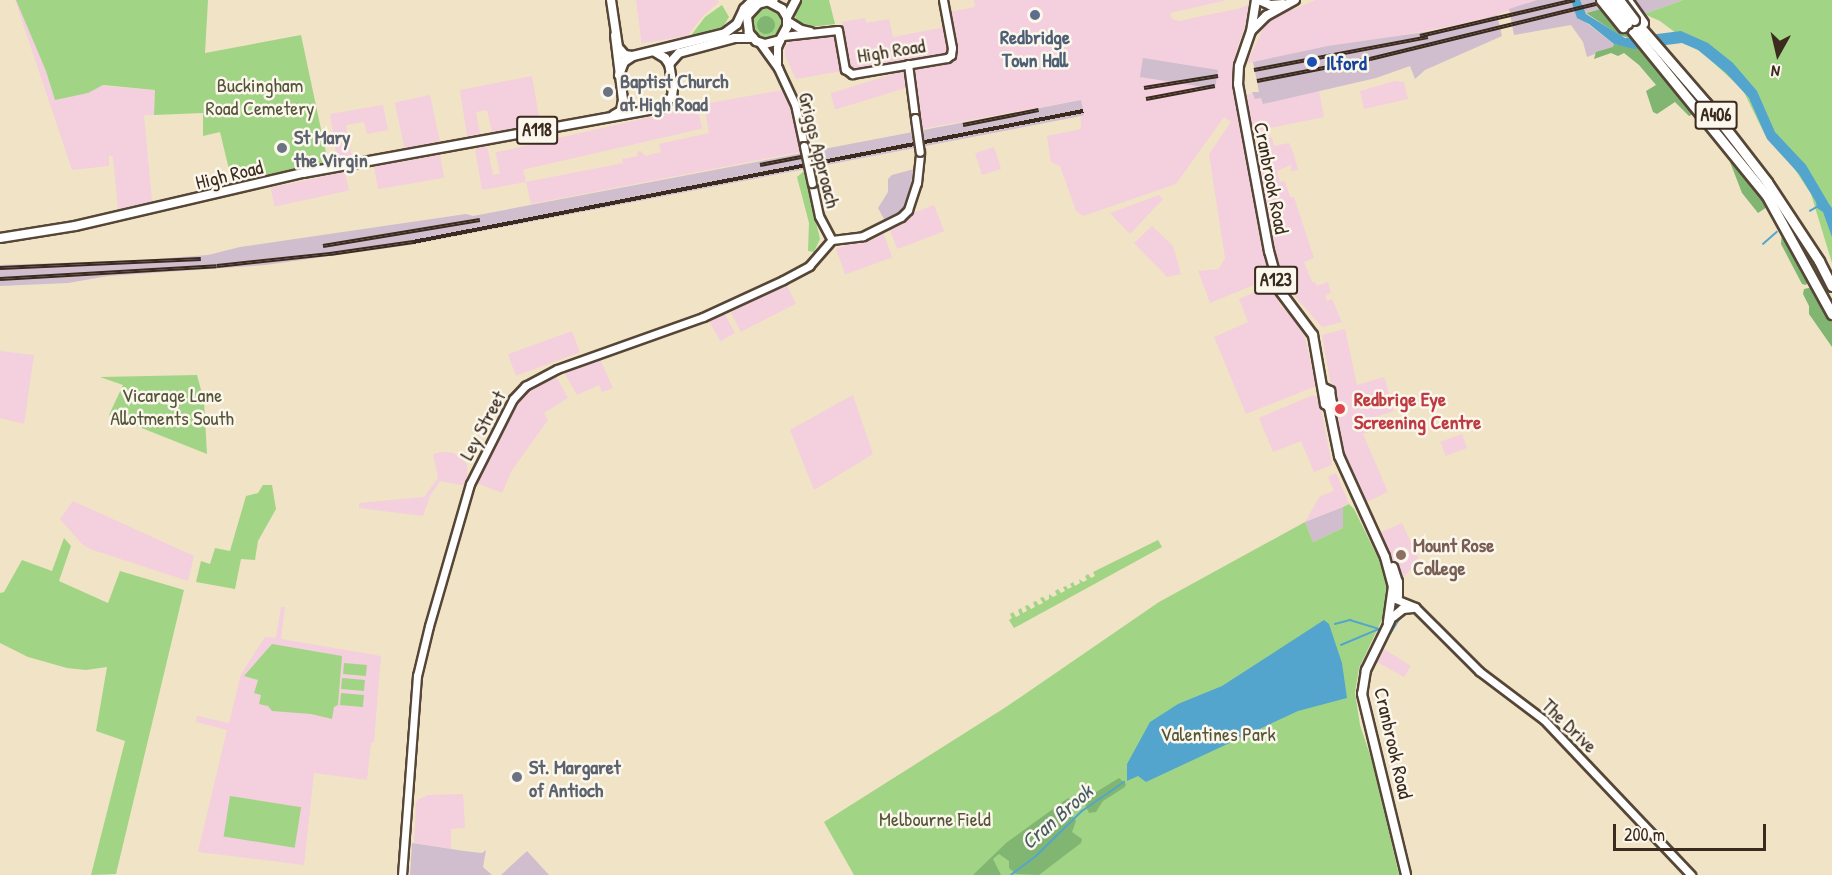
<!DOCTYPE html>
<html>
<head>
<meta charset="utf-8">
<style>
	body { margin:0 }
	#map { position:relative; width:1832px; height:875px; overflow:hidden; background:#f1e3c6; font-family:"Patrick Hand",sans-serif }
	div>[style] { position:absolute }
	.built>* { inset:0; background:#f4cfdd; transform-origin:0 0 }
	.industrial>* { inset:0; background:#d0bdcd; transform-origin:0 0 }
	.green>* { inset:0; background:#a1d585; transform-origin:0 0 }
	.round { border-radius:50% }
	.forest>* { inset:0; background:#80b672 }
	.water>* { inset:0; background:#53a5ce }
	.stream>* { height:1.5px; margin:-0.75px; padding:0 0.75px; transform-origin:0.75px; border-radius:0.75px; background:#53a5ce }
	.roads { filter:drop-shadow(2px 0 #564637) drop-shadow(-2px 0 #564637) drop-shadow(0 2px #564637) drop-shadow(0 -2px #564637) }
	.secondary>* { height:7px; margin:-3.5px; padding:0 3.5px; transform-origin:3.5px; border-radius:3.5px; background:#fff }
	.primary>* { height:8px; margin:-4px; padding:0 4px; transform-origin:4px; border-radius:4px; background:#fff }
	.highway>* { height:9px; margin:-4.5px; padding:0 4.5px; transform-origin:4.5px; border-radius:4.5px; background:#fff }
	.rail>* { height:4px; margin-top:-2px; transform-origin:0; background:repeating-linear-gradient(90deg,#fbf7ec 0 4.5px,#3b2a1e 0 9px); box-sizing:border-box; border-block:2px solid #3b2a1e }
	.bridges { filter:drop-shadow(2px 0 #564637) drop-shadow(-2px 0 #564637) drop-shadow(0 2px #564637) drop-shadow(0 -2px #564637) }
	.secondary-bridge>* { height:7px; margin:-3.5px; padding:0 3.5px; transform-origin:3.5px; border-radius:3.5px; background:#fff }
	.highway-bridge>* { height:9px; margin:-4.5px; padding:0 4.5px; transform-origin:4.5px; border-radius:4.5px; background:#fff }
	.dots>* { width:16px; height:16px; translate:-50% -50%; box-sizing:border-box; border:3px solid #fbf7ec; border-radius:50% }
	span { translate:-50% -50%; white-space:nowrap; text-align:center; line-height:1.15; -webkit-text-stroke:5px #fbf7ec; paint-order:stroke }
	.shield-label span { padding:2px 4px; background:#fbf7ec; border:2px solid; border-radius:4px; -webkit-text-stroke-width:0 }
	.shield-label { font-size:18px; color:#3b2a1e; font-weight:700 }
	.service-label { font-size:20px; color:#4e5e75; font-weight:700 }
	.street-label { font-size:20px; color:#3b2a1e }
	.transit-label { font-size:20px; color:#164399; font-weight:700 }
	.left { translate:0 -50%; text-align:left }
	.worship-label { font-size:20px; color:#5b616d; font-weight:700 }
	.park-label { font-size:20px; color:#545538 }
	.health-label { font-size:20px; color:#be3a42; font-weight:700 }
	.education-label { font-size:20px; color:#785e54; font-weight:700 }
	.water-label { font-size:21px; color:#455b64; font-style:italic }
	.north { position:absolute; left:1748px; top:24px; width:60px; height:60px; -webkit-text-stroke:4px #fbf7ec; paint-order:stroke; rotate:188deg; font-size:16px; font-weight:700; line-height:24px; text-align:center; color:#3b2a1e }
	.north::after { content:''; display:block; margin:auto; width:21px; height:27px; background:#3b2a1e; clip-path:polygon(50% 0,100% 100%,50% 72%,0 100%) }
	.scale { position:absolute; left:1613px; top:824px; width:153px; height:27px; box-sizing:border-box; border:3px solid #3b2a1e; border-top:0; padding-left:8px; font-size:18px; line-height:21px; white-space:nowrap; color:#3b2a1e; -webkit-text-stroke:4px #fbf7ec; paint-order:stroke }
</style>
</head>
<body>
<div id="map">
	<div class="built">
		<i style="clip-path:polygon(15px 0,57px 0,105px 86px,155px 90px,154px 115px,144px 115px,152px 201px,118px 209px,113px 157px,109px 155px,109px 166px,72px 170px)"></i>
		<i style="clip-path:polygon(636px 0,717px 0,719px 2px,704px 15px,687px 36px,643px 43px,642px 46px)"></i>
		<i style="clip-path:polygon(974px 0,1227px 0,1170px 13px,1172px 19px,1179px 21px,1241px 8px,1249px 4px,1246px 23px,1236px 52px,1235px 91px,1271px 278px,1210px 303px,1198px 271px,1219px 269px,1225px 258px,1209px 154px,1231px 122px,1224px 117px,1176px 184px,1083px 216px,1076px 211px,1060px 166px,1051px 162px,1047px 136px,1081px 129px,1080px 100px,921px 129px,913px 72px,918px 68px,950px 62px,956px 51px,796px 79px,785px 56px,785px 46px,793px 39px,844px 32px,842px 22px,865px 18px,866px 23px,889px 19px,893px 37px,951px 26px,949px 12px,975px 7px)"></i>
		<i style="clip-path:polygon(1316px 0,1537px 0,1497px 15px,1452px 26px,1247px 63px,1267px 20px)"></i>
		<i style="left:903px;top:71px;width:17px;height:76px;rotate:73deg"></i>
		<i style="clip-path:polygon(532px 76px,540px 123px,492px 132px,487px 110px,476px 112px,480px 134px,467px 136px,460px 90px)"></i>
		<i style="clip-path:polygon(1395px 81px,1404px 82px,1408px 99px,1364px 109px,1360px 91px)"></i>
		<i style="clip-path:polygon(783px 90px,793px 117px,800px 152px,531px 204px,526px 182px,482px 190px,475px 149px,487px 146px,493px 175px,523px 169px,526px 182px,623px 163px,622px 159px,638px 156px,637px 152px,641px 151px,645px 156px,661px 152px,659px 144px,709px 133px,704px 104px)"></i>
		<i style="clip-path:polygon(1319px 90px,1324px 117px,1250px 132px,1244px 95px,1254px 93px,1261px 98px,1263px 104px)"></i>
		<i style="left:430px;top:95px;width:47px;height:36px;rotate:78deg"></i>
		<i style="clip-path:polygon(383px 105px,388px 130px,367px 134px,364px 122px,346px 125px,352px 158px,337px 159px,330px 114px)"></i>
		<i style="left:697px;top:106px;width:23px;height:207px;rotate:77deg"></i>
		<i style="clip-path:polygon(1272px 137px,1274px 146px,1289px 143px,1294px 154px,1298px 170px,1291px 171px,1291px 165px,1277px 171px,1280px 182px,1285px 181px,1290px 197px,1294px 197px,1314px 258px,1304px 262px,1312px 282px,1315px 282px,1317px 286px,1328px 282px,1331px 293px,1325px 296px,1327px 301px,1332px 299px,1342px 322px,1322px 327px,1286px 286px,1273px 249px,1253px 143px)"></i>
		<i style="left:994px;top:147px;width:23px;height:20px;rotate:72deg"></i>
		<i style="left:440px;top:155px;width:23px;height:67px;rotate:80deg"></i>
		<i style="left:345px;top:172px;width:19px;height:76px;rotate:78deg"></i>
		<i style="clip-path:polygon(1159px 195px,1163px 199px,1130px 234px,1110px 213px)"></i>
		<i style="left:934px;top:205px;width:28px;height:50px;rotate:69deg"></i>
		<i style="clip-path:polygon(1152px 226px,1173px 246px,1181px 274px,1167px 277px,1134px 243px)"></i>
		<i style="left:883px;top:232px;width:27px;height:50px;rotate:70deg"></i>
		<i style="left:786px;top:284px;width:22px;height:62px;rotate:63deg"></i>
		<i style="clip-path:polygon(1271px 285px,1281px 306px,1292px 317px,1305px 337px,1316px 386px,1246px 414px,1214px 337px,1248px 322px,1239px 299px)"></i>
		<i style="left:724px;top:313px;width:23px;height:17px;rotate:61deg"></i>
		<i style="clip-path:polygon(1345px 329px,1357px 385px,1384px 377px,1394px 411px,1372px 418px,1376px 430px,1363px 434px,1388px 492px,1364px 503px,1345px 465px,1322px 335px)"></i>
		<i style="left:572px;top:331px;width:23px;height:68px;rotate:70deg"></i>
		<i style="clip-path:polygon(0 351px,34px 355px,24px 424px,0 418px)"></i>
		<i style="clip-path:polygon(599px 357px,613px 388px,602px 392px,599px 385px,577px 395px,564px 372px)"></i>
		<i style="clip-path:polygon(556px 376px,568px 398px,544px 413px,548px 420px,512px 470px,502px 493px,477px 483px,504px 425px,520px 399px,529px 390px)"></i>
		<i style="clip-path:polygon(853px 395px,873px 454px,814px 490px,790px 430px)"></i>
		<i style="clip-path:polygon(1313px 395px,1319px 398px,1332px 465px,1314px 472px,1301px 441px,1273px 452px,1259px 418px)"></i>
		<i style="left:1462px;top:434px;width:15px;height:23px;rotate:70deg"></i>
		<i style="clip-path:polygon(442px 452px,454px 453px,467px 464px,467px 481px,465px 486px,440px 481px,430px 496px,423px 516px,359px 508px,359px 503px,424px 497px,438px 478px,433px 454px)"></i>
		<i style="clip-path:polygon(1336px 473px,1349px 504px,1305px 522px,1320px 496px,1334px 491px,1328px 477px)"></i>
		<i style="clip-path:polygon(73px 501px,194px 556px,188px 581px,90px 549px,82px 544px,60px 519px)"></i>
		<i style="clip-path:polygon(1402px 523px,1419px 560px,1402px 579px,1379px 533px)"></i>
		<i style="clip-path:polygon(281px 607px,285px 607px,281px 639px,381px 656px,374px 742px,371px 743px,367px 780px,314px 773px,304px 865px,198px 852px,227px 730px,196px 722px,197px 716px,229px 723px,241px 674px,265px 637px,276px 638px)"></i>
		<i style="clip-path:polygon(1384px 649px,1411px 666px,1404px 677px,1377px 662px)"></i>
		<i style="clip-path:polygon(463px 794px,465px 828px,451px 829px,451px 849px,414px 843px,416px 803px,419px 799px,428px 795px)"></i>
	</div>
	<div class="industrial">
		<i style="clip-path:polygon(1537px 0,1683px 0,1644px 14px,1601px 9px,1576px 15px,1614px 44px,1614px 47px,1587px 57px,1583px 42px,1571px 25px,1514px 35px,1509px 9px)"></i>
		<i style="clip-path:polygon(1497px 15px,1502px 36px,1425px 70px,1415px 79px,1410px 66px,1376px 78px,1263px 104px,1261px 98px,1255px 99px,1252px 92px,1259px 92px,1253px 62px,1328px 46px,1446px 29px)"></i>
		<i style="left:1218px;top:70px;width:19px;height:76px;rotate:99deg"></i>
		<i style="clip-path:polygon(1081px 100px,1084px 115px,1076px 117px,410px 245px,265px 265px,108px 276px,68px 283px,0 286px,0 265px,143px 260px,208px 255px,240px 247px,466px 214px,473px 216px)"></i>
		<i style="clip-path:polygon(914px 169px,907px 203px,899px 212px,884px 219px,878px 208px,888px 192px,888px 179px,892px 175px)"></i>
		<i style="clip-path:polygon(1343px 507px,1343px 528px,1313px 542px,1305px 522px)"></i>
		<i style="clip-path:polygon(412px 843px,464px 851px,482px 853px,486px 850px,483px 867px,492px 875px,410px 875px)"></i>
		<i style="clip-path:polygon(527px 851px,549px 875px,501px 875px)"></i>
	</div>
	<div class="green">
		<i style="clip-path:polygon(16px 0,208px 0,205px 53px,301px 35px,328px 162px,232px 182px,220px 132px,203px 136px,203px 113px,154px 115px,155px 90px,103px 85px,88px 93px,55px 100px,46px 71px)"></i>
		<i style="clip-path:polygon(802px 0,829px 0,835px 24px,803px 28px,797px 24px,794px 10px)"></i>
		<i style="clip-path:polygon(1683px 0,1832px 0,1832px 263px,1811px 194px,1788px 159px,1765px 135px,1743px 90px,1705px 55px,1660px 21px,1644px 14px)"></i>
		<i style="clip-path:polygon(722px 5px,729px 17px,721px 30px,689px 38px,705px 17px)"></i>
		<i class="round" style="left:751px;top:6px;width:32px;height:32px"></i>
		<i style="clip-path:polygon(804px 171px,820px 239px,814px 252px,808px 251px,809px 223px,797px 177px)"></i>
		<i style="clip-path:polygon(197px 375px,204px 401px,207px 454px,109px 415px,123px 385px,100px 377px)"></i>
		<i style="clip-path:polygon(263px 485px,272px 485px,276px 509px,258px 541px,255px 560px,241px 559px,235px 589px,196px 582px,201px 561px,210px 564px,215px 548px,230px 551px,246px 496px,258px 493px)"></i>
		<i style="clip-path:polygon(1349px 504px,1354px 509px,1383px 568px,1389px 589px,1387px 609px,1359px 668px,1355px 693px,1360px 725px,1372px 761px,1399px 875px,854px 875px,824px 822px,1006px 707px,1159px 602px,1305px 522px,1313px 542px,1343px 528px,1343px 507px)"></i>
		<i style="clip-path:polygon(64px 538px,71px 546px,59px 581px,108px 603px,120px 571px,184px 590px,116px 874px,91px 875px,125px 741px,96px 731px,107px 667px,86px 670px,67px 668px,28px 657px,0 643px,0 593px,4px 592px,22px 560px,52px 571px)"></i>
		<i style="clip-path:polygon(1158px 540px,1162px 547px,1014px 628px,1009px 620px,1012px 618px,1010px 614px,1013px 612px,1016px 617px,1020px 615px,1018px 610px,1021px 608px,1023px 613px,1027px 611px,1025px 606px,1028px 605px,1031px 609px,1035px 607px,1033px 602px,1036px 601px,1039px 605px,1043px 603px,1040px 598px,1043px 597px,1046px 601px,1049px 599px,1049px 594px,1053px 597px,1057px 595px,1055px 591px,1058px 589px,1061px 593px,1065px 591px,1063px 587px,1066px 586px,1068px 589px,1072px 587px,1070px 584px,1073px 582px,1075px 586px,1080px 583px,1079px 579px,1083px 582px,1087px 580px,1085px 576px,1088px 574px,1091px 578px,1095px 576px,1093px 572px)"></i>
		<i style="clip-path:polygon(272px 644px,342px 656px,338px 705px,334px 707px,332px 719px,311px 714px,272px 711px,268px 706px,259px 704px,261px 695px,254px 693px,258px 680px,244px 676px)"></i>
		<i style="left:344px;top:663px;width:23px;height:11px;rotate:5deg"></i>
		<i style="left:342px;top:678px;width:23px;height:11px;rotate:5deg"></i>
		<i style="left:341px;top:693px;width:23px;height:12px;rotate:5deg"></i>
		<i style="left:230px;top:796px;width:72px;height:41px;rotate:9deg"></i>
	</div>
	<div class="forest">
		<i style="clip-path:polygon(1601px 9px,1606px 9px,1631px 38px,1621px 36px,1586px 13px)"></i>
		<i class="round" style="left:757px;top:16px;width:18px;height:18px"></i>
		<i style="clip-path:polygon(1614px 44px,1639px 48px,1696px 113px,1689px 116px,1675px 102px,1657px 114px,1653px 112px,1646px 91px,1656px 85px,1639px 65px,1624px 53px,1618px 56px,1611px 53px,1594px 59px,1596px 52px,1613px 47px)"></i>
		<i style="clip-path:polygon(1734px 159px,1767px 207px,1758px 213px,1742px 193px,1730px 162px)"></i>
		<i style="clip-path:polygon(1782px 231px,1804px 271px,1808px 281px,1806px 285px,1802px 284px,1781px 244px)"></i>
		<i style="clip-path:polygon(1813px 287px,1832px 322px,1832px 347px,1809px 314px,1809px 306px,1803px 294px,1804px 289px)"></i>
		<i style="clip-path:polygon(1119px 778px,1126px 784px,1125px 787px,1103px 801px,1096px 812px,1089px 813px,1083px 800px)"></i>
		<i style="clip-path:polygon(1068px 798px,1076px 807px,1071px 814px,1076px 821px,1072px 832px,1082px 839px,1081px 843px,1039px 875px,1016px 874px,1009px 868px,1009px 861px,999px 854px,993px 859px,1001px 875px,973px 875px,1006px 843px)"></i>
	</div>
	<div class="water">
		<i style="clip-path:polygon(1571px 0,1580px 0,1586px 14px,1625px 38px,1681px 31px,1708px 43px,1733px 63px,1757px 91px,1775px 132px,1806px 165px,1829px 204px,1832px 208px,1832px 237px,1823px 212px,1817px 208px,1816px 202px,1799px 174px,1767px 139px,1749px 98px,1726px 73px,1698px 50px,1682px 43px,1634px 49px,1614px 44px,1589px 24px,1577px 18px)"></i>
		<i style="clip-path:polygon(1324px 620px,1329px 624px,1342px 663px,1347px 698px,1298px 711px,1146px 782px,1138px 776px,1127px 781px,1127px 764px,1150px 722px,1178px 704px,1222px 686px)"></i>
	</div>
	<div class="stream">
		<i style="left:1810px;top:211px;width:8px;rotate:-30deg"></i>
		<i style="left:1763px;top:244px;width:18px;rotate:-41deg"></i>
		<i style="left:1335px;top:624px;width:16px;rotate:-15deg"></i>
		<i style="left:1350px;top:620px;width:30px;rotate:17deg"></i>
		<i style="left:1390px;top:634px;width:22px;rotate:-58deg"></i>
		<i style="left:1341px;top:645px;width:41px;rotate:-22.8deg"></i>
		<i style="left:1011px;top:875px;width:31px;rotate:-37deg"></i>
		<i style="left:1036px;top:856px;width:64px;rotate:-44.4deg"></i>
		<i style="left:1082px;top:811px;width:51px;rotate:-34.6deg"></i>
	</div>
	<div class="roads">
		<div class="secondary">
			<i style="left:788px;top:21px;width:15px;rotate:32deg"></i>
			<i style="left:801px;top:29px;width:9px;rotate:13deg"></i>
			<i style="left:783px;top:36px;width:55px;rotate:-6.2deg"></i>
			<i style="left:838px;top:30px;width:40px;rotate:80deg"></i>
			<i style="left:845px;top:69px;width:9px;rotate:36deg"></i>
			<i style="left:852px;top:74px;width:96px;rotate:-9.6deg"></i>
			<i style="left:947px;top:58px;width:5px;rotate:-37deg"></i>
			<i style="left:951px;top:55px;width:7px;rotate:-82deg"></i>
			<i style="left:952px;top:48px;width:49px;rotate:-100.6deg"></i>
			<i style="left:760px;top:43px;width:31px;rotate:54deg"></i>
			<i style="left:778px;top:68px;width:40px;rotate:65deg"></i>
			<i style="left:795px;top:104px;width:43px;rotate:77.9deg"></i>
			<i style="left:908px;top:64px;width:54px;rotate:82.6deg"></i>
			<i style="left:777px;top:65px;width:18px;rotate:-90deg"></i>
			<i style="left:777px;top:47px;width:8px;rotate:-67deg"></i>
			<i style="left:812px;top:183px;width:34px;rotate:78deg"></i>
			<i style="left:819px;top:216px;width:27px;rotate:62deg"></i>
			<i style="left:832px;top:240px;width:31px;rotate:-7deg"></i>
			<i style="left:863px;top:236px;width:42px;rotate:-26.6deg"></i>
			<i style="left:901px;top:217px;width:10px;rotate:-45deg"></i>
			<i style="left:908px;top:210px;width:28px;rotate:-72deg"></i>
			<i style="left:917px;top:183px;width:31px;rotate:-84deg"></i>
			<i style="left:1393px;top:598px;width:24px;rotate:22deg"></i>
			<i style="left:1415px;top:607px;width:91px;rotate:45deg"></i>
			<i style="left:1479px;top:671px;width:81px;rotate:37deg"></i>
			<i style="left:1544px;top:720px;width:214px;rotate:46.5deg"></i>
			<i style="left:402px;top:875px;width:200px;rotate:-85.7deg"></i>
			<i style="left:417px;top:676px;width:51px;rotate:-76.5deg"></i>
			<i style="left:429px;top:626px;width:148px;rotate:-73.9deg"></i>
			<i style="left:470px;top:484px;width:95px;rotate:-63.2deg"></i>
			<i style="left:513px;top:399px;width:18px;rotate:-47deg"></i>
			<i style="left:525px;top:386px;width:36px;rotate:-28deg"></i>
			<i style="left:557px;top:369px;width:155px;rotate:-19.6deg"></i>
			<i style="left:703px;top:317px;width:88px;rotate:-24.8deg"></i>
			<i style="left:783px;top:280px;width:30px;rotate:-28deg"></i>
			<i style="left:809px;top:266px;width:35px;rotate:-49deg"></i>
		</div>
		<div class="primary">
			<i style="left:611px;top:0;width:48px;rotate:81.5deg"></i>
			<i style="left:618px;top:47px;width:11px;rotate:49deg"></i>
			<i style="left:625px;top:55px;width:7px;rotate:8deg"></i>
			<i style="left:1256px;top:0;width:31px;rotate:99deg"></i>
			<i style="left:1251px;top:31px;width:37px;rotate:109deg"></i>
			<i style="left:1239px;top:66px;width:18px;rotate:93deg"></i>
			<i style="left:1238px;top:84px;width:170px;rotate:79.5deg"></i>
			<i style="left:1269px;top:251px;width:41px;rotate:74.6deg"></i>
			<i style="left:1280px;top:291px;width:55px;rotate:53.1deg"></i>
			<i style="left:1313px;top:335px;width:70px;rotate:80.1deg"></i>
			<i style="left:1325px;top:404px;width:5px;rotate:37deg"></i>
			<i style="left:1329px;top:407px;width:50px;rotate:78.5deg"></i>
			<i style="left:1339px;top:456px;width:111px;rotate:65.5deg"></i>
			<i style="left:1385px;top:557px;width:30px;rotate:75deg"></i>
			<i style="left:1393px;top:586px;width:37px;rotate:98deg"></i>
			<i style="left:1259px;top:0;width:12px;rotate:24deg"></i>
			<i style="left:1270px;top:5px;width:13px;rotate:-4deg"></i>
			<i style="left:769px;top:2px;width:15px;rotate:28deg"></i>
			<i style="left:782px;top:9px;width:9px;rotate:58deg"></i>
			<i style="left:787px;top:17px;width:10px;rotate:90deg"></i>
			<i style="left:787px;top:27px;width:15px;rotate:118deg"></i>
			<i style="left:780px;top:40px;width:16px;rotate:165deg"></i>
			<i style="left:765px;top:44px;width:9px;rotate:-162deg"></i>
			<i style="left:756px;top:41px;width:11px;rotate:-131deg"></i>
			<i style="left:749px;top:33px;width:17px;rotate:-97deg"></i>
			<i style="left:747px;top:16px;width:16px;rotate:-47deg"></i>
			<i style="left:758px;top:4px;width:16px;rotate:-15deg"></i>
			<i style="left:787px;top:17px;width:19px;rotate:-62deg"></i>
			<i style="left:1252px;top:30px;width:20px;rotate:-45deg"></i>
			<i style="left:1266px;top:16px;width:33px;rotate:-29deg"></i>
			<i style="left:669px;top:64px;width:15px;rotate:-48deg"></i>
			<i style="left:679px;top:53px;width:58px;rotate:-15deg"></i>
			<i style="left:735px;top:38px;width:18px"></i>
			<i style="left:619px;top:75px;width:14px;rotate:-69deg"></i>
			<i style="left:624px;top:62px;width:11px;rotate:-34deg"></i>
			<i style="left:633px;top:56px;width:95px;rotate:-14deg"></i>
			<i style="left:725px;top:33px;width:15px;rotate:-37deg"></i>
			<i style="left:737px;top:24px;width:17px;rotate:-65deg"></i>
			<i style="left:744px;top:9px;width:13px;rotate:-45deg"></i>
			<i style="left:614px;top:115px;width:8px;rotate:-30deg"></i>
			<i style="left:621px;top:111px;width:11px;rotate:-80deg"></i>
			<i style="left:623px;top:100px;width:65px;rotate:-97deg"></i>
			<i style="left:0;top:238px;width:76px;rotate:-9.1deg"></i>
			<i style="left:75px;top:226px;width:234px;rotate:-13.1deg"></i>
			<i style="left:303px;top:173px;width:364px;rotate:-10.3deg"></i>
			<i style="left:661px;top:108px;width:16px;rotate:-45deg"></i>
			<i style="left:672px;top:97px;width:9px;rotate:-84deg"></i>
			<i style="left:673px;top:88px;width:24px;rotate:-99deg"></i>
			<i style="left:669px;top:64px;width:7px;rotate:-124deg"></i>
			<i style="left:665px;top:58px;width:12px;rotate:-149deg"></i>
			<i style="left:1324px;top:388px;width:7px;rotate:27deg"></i>
			<i style="left:1330px;top:391px;width:12px;rotate:81deg"></i>
			<i style="left:1332px;top:403px;width:5px;rotate:127deg"></i>
			<i style="left:1393px;top:567px;width:16px;rotate:72deg"></i>
			<i style="left:1398px;top:582px;width:14px;rotate:90deg"></i>
			<i style="left:1393px;top:617px;width:13px;rotate:-39deg"></i>
			<i style="left:1403px;top:609px;width:10px;rotate:-6deg"></i>
			<i style="left:1390px;top:621px;width:55px;rotate:116.1deg"></i>
			<i style="left:1366px;top:670px;width:24px;rotate:99deg"></i>
			<i style="left:1362px;top:694px;width:186px;rotate:76.3deg"></i>
		</div>
		<div class="highway">
			<i style="left:1627px;top:0;width:28px;rotate:55deg"></i>
			<i style="left:1634px;top:20px;width:110px;rotate:49.1deg"></i>
			<i style="left:1706px;top:103px;width:100px;rotate:52.3deg"></i>
			<i style="left:1767px;top:182px;width:95px;rotate:56.6deg"></i>
			<i style="left:1819px;top:261px;width:28px;rotate:63deg"></i>
			<i style="left:1628px;top:25px;width:220px;rotate:50.9deg"></i>
			<i style="left:1767px;top:196px;width:135px;rotate:61.2deg"></i>
		</div>
	</div>
	<div class="rail">
		<i style="left:1603px;top:6px;width:24px;rotate:-15deg"></i>
		<i style="left:1420px;top:36px;width:159px;rotate:-13.1deg"></i>
		<i style="left:1254px;top:70px;width:177px;rotate:-10.7deg"></i>
		<i style="left:1257px;top:81px;width:115px;rotate:-11deg"></i>
		<i style="left:1370px;top:59px;width:249px;rotate:-13.7deg"></i>
		<i style="left:1144px;top:88px;width:75px;rotate:-9.2deg"></i>
		<i style="left:1146px;top:99px;width:70px;rotate:-10.7deg"></i>
		<i style="left:963px;top:125px;width:77px;rotate:-11.2deg"></i>
		<i style="left:760px;top:165px;width:42px;rotate:-11deg"></i>
		<i style="left:323px;top:246px;width:159px;rotate:-9.4deg"></i>
		<i style="left:0;top:268px;width:201px;rotate:-2.6deg"></i>
		<i style="left:0;top:279px;width:217px;rotate:-3.4deg"></i>
		<i style="left:217px;top:266px;width:114px;rotate:-6.1deg"></i>
		<i style="left:330px;top:254px;width:84px;rotate:-8.2deg"></i>
		<i style="left:413px;top:242px;width:683px;rotate:-11.06deg"></i>
	</div>
	<div class="bridges">
		<div class="secondary-bridge">
			<i style="left:915px;top:118px;width:34px;rotate:82deg"></i>
			<i style="left:804px;top:146px;width:38px;rotate:78deg"></i>
		</div>
		<div class="highway-bridge">
			<i style="left:1601px;top:0;width:35px;rotate:51deg"></i>
			<i style="left:1610px;top:0;width:29px;rotate:54deg"></i>
			<i style="left:1619px;top:0;width:25px;rotate:53deg"></i>
		</div>
	</div>
	<div class="dots">
		<i style="left:1035px;top:15px;background:#5c6f8a"></i>
		<i style="left:1312px;top:62px;background:#1a4fb4"></i>
		<i style="left:608px;top:92px;background:#6b7280"></i>
		<i style="left:282px;top:148px;background:#6b7280"></i>
		<i style="left:1340px;top:409px;background:#e0444e"></i>
		<i style="left:1401px;top:555px;background:#8d6e63"></i>
		<i style="left:517px;top:777px;background:#6b7280"></i>
	</div>
	<div class="shield-label">
		<span style="left:1716px;top:115px">A406</span>
		<span style="left:537px;top:130px">A118</span>
		<span style="left:1276px;top:280px">A123</span>
	</div>
	<div class="service-label">
		<span style="left:1035px;top:48px">Redbridge<br>Town Hall</span>
	</div>
	<div class="street-label">
		<span style="left:891px;top:50px;rotate:-9deg">High Road</span>
		<span style="left:820px;top:150px;rotate:76deg">Griggs Approach</span>
		<span style="left:229px;top:174px;rotate:-14deg">High Road</span>
		<span style="left:1272px;top:178px;rotate:79deg">Cranbrook Road</span>
		<span style="left:482px;top:425px;rotate:-62deg">Ley Street</span>
		<span style="left:1570px;top:725px;rotate:44deg">The Drive</span>
		<span style="left:1394px;top:743px;rotate:77deg">Cranbrook Road</span>
	</div>
	<div class="transit-label">
		<span class="left" style="left:1326px;top:62px">Ilford</span>
	</div>
	<div class="worship-label">
		<span class="left" style="left:620px;top:92px">Baptist Church<br>at High Road</span>
		<span class="left" style="left:294px;top:148px">St Mary<br>the Virgin</span>
		<span class="left" style="left:529px;top:778px">St. Margaret<br>of Antioch</span>
	</div>
	<div class="park-label">
		<span style="left:260px;top:96px">Buckingham<br>Road Cemetery</span>
		<span style="left:172px;top:406px">Vicarage Lane<br>Allotments South</span>
		<span style="left:1218px;top:733px">Valentines Park</span>
		<span style="left:935px;top:818px">Melbourne Field</span>
	</div>
	<div class="health-label">
		<span class="left" style="left:1354px;top:410px">Redbrige Eye<br>Screening Centre</span>
	</div>
	<div class="education-label">
		<span class="left" style="left:1413px;top:556px">Mount Rose<br>College</span>
	</div>
	<div class="water-label">
		<span style="left:1057px;top:817px;rotate:-41deg">Cran Brook</span>
	</div>
	<div class="north">N</div>
	<div class="scale">200 m</div>
</div>
</body>
</html>
